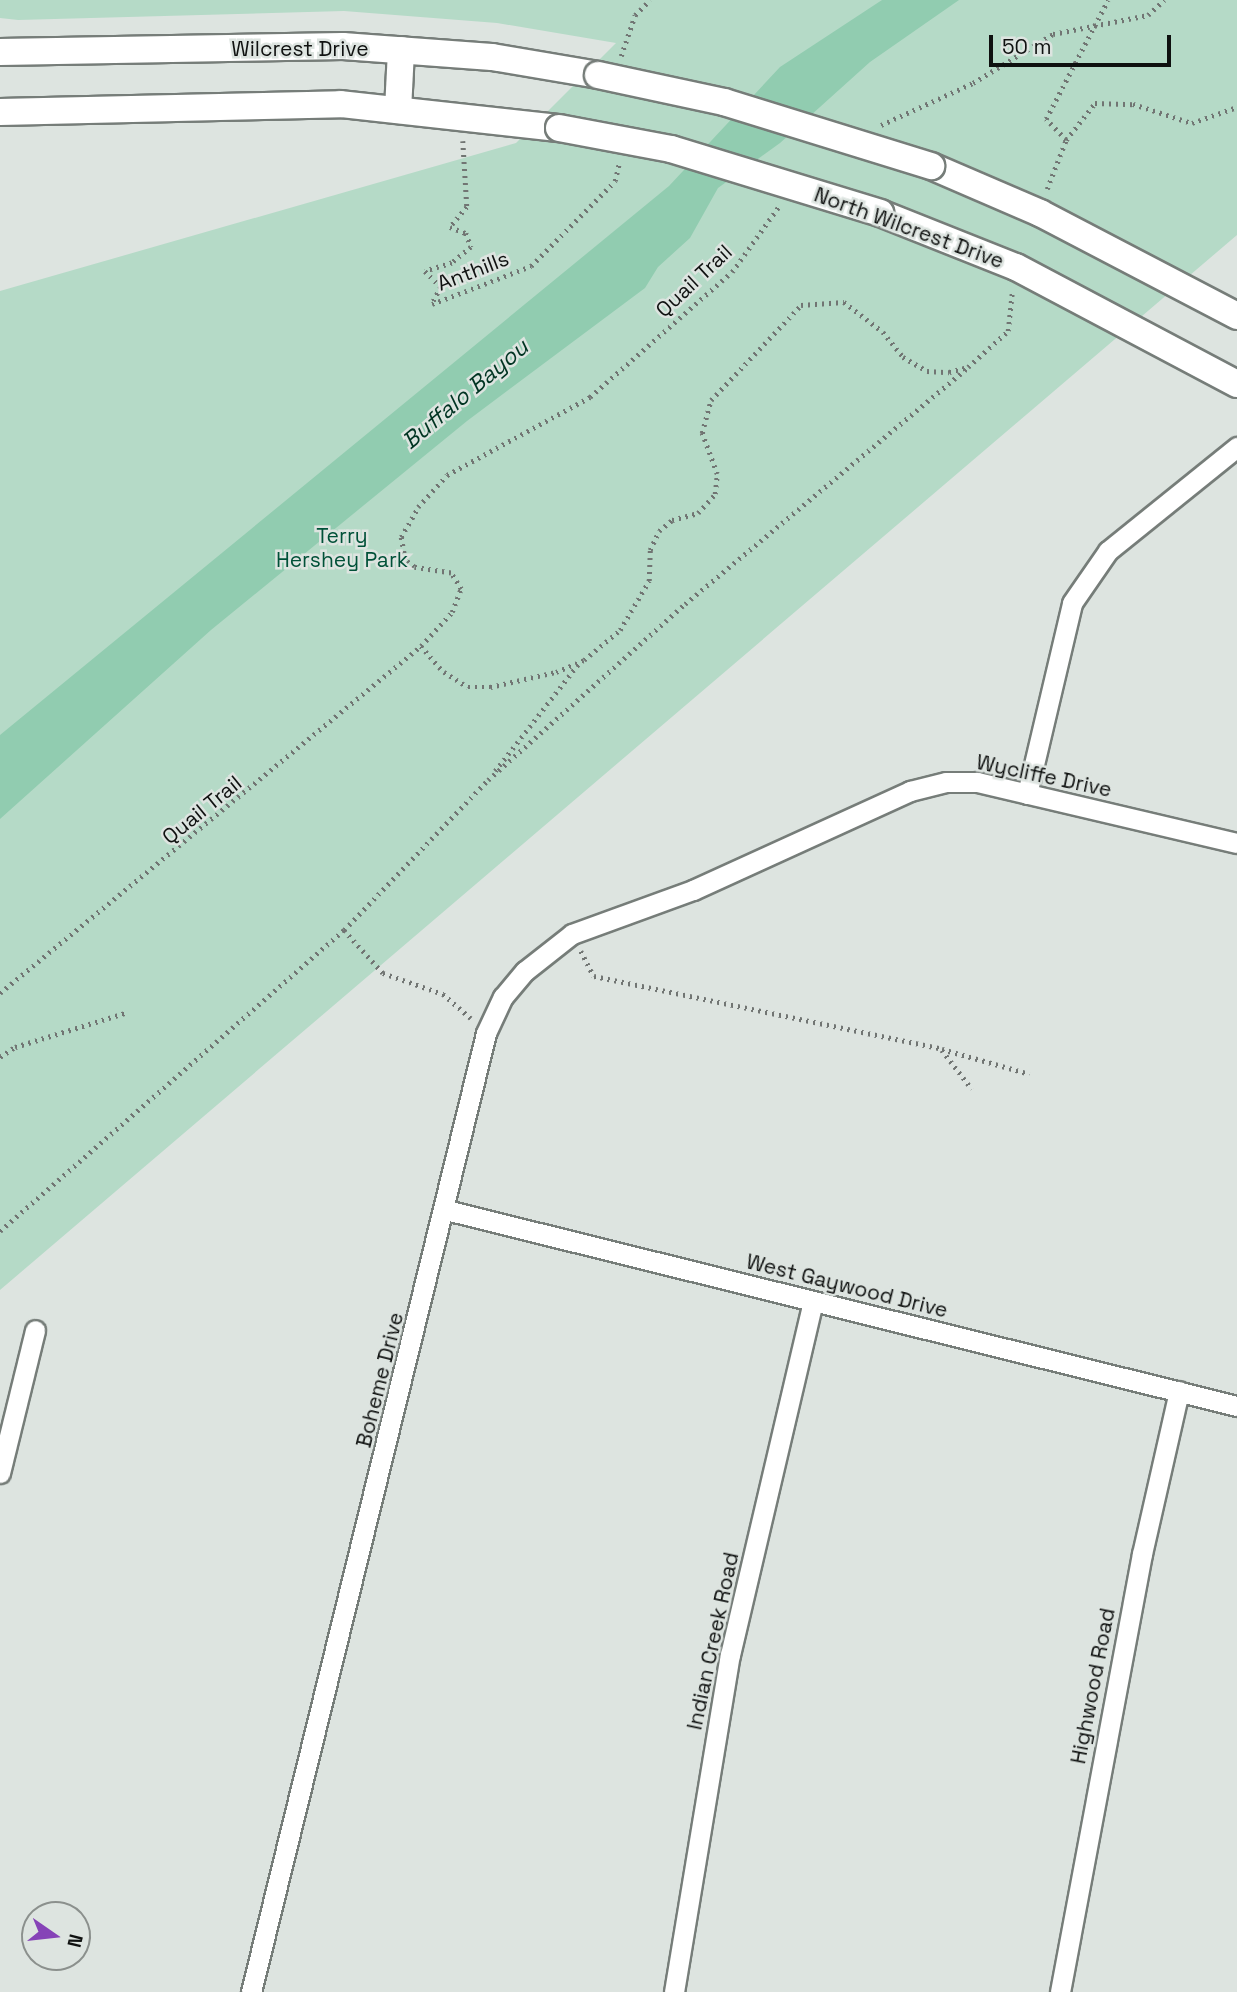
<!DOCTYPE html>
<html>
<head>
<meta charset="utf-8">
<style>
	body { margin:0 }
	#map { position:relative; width:1237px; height:1992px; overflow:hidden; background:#dde4e0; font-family:"Space Grotesk",sans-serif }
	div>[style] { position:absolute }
	.green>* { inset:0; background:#b5dac7 }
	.water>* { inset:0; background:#91ccb0 }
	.path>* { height:4.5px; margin-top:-2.25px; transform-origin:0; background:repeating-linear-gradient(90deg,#717573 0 2px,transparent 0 7px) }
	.roads { filter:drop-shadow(2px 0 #767d79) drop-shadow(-2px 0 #767d79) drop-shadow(0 2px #767d79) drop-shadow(0 -2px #767d79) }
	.minor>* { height:19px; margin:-9.5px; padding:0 9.5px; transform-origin:9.5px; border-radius:9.5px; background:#fff }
	.secondary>* { height:26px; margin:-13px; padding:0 13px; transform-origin:13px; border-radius:13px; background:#fff }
	.bridges { filter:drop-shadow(2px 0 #767d79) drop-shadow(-2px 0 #767d79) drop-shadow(0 2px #767d79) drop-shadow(0 -2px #767d79) }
	.secondary-bridge>* { height:26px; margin:-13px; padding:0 13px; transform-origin:13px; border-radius:13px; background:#fff }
	span { translate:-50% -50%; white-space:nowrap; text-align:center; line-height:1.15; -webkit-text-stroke:5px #dde4e0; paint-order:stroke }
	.street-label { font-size:21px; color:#0f1110 }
	.park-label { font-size:21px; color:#005138 }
	.water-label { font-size:23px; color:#003422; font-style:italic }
	.north { position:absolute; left:21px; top:1901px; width:70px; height:70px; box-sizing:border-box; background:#dde4e0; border:2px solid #8b908d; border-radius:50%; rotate:104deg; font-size:19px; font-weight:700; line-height:28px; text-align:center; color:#0f1110 }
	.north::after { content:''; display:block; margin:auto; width:24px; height:32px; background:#8643b7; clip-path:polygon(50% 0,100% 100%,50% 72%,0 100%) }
	.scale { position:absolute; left:989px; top:35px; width:182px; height:32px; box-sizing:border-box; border:4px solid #0f1110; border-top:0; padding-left:9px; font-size:21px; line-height:24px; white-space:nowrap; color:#0f1110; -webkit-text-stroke:5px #dde4e0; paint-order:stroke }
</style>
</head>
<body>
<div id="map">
	<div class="green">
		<i style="clip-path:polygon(0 0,1237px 0,1237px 235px,0 1290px,0 291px,516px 143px,616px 43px,497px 23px,344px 11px,18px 20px,0 18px)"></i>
	</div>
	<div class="water">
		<i style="clip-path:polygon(882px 0,959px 0,870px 62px,780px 143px,718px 188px,690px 238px,658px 267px,645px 288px,467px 421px,211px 630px,0 819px,0 735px,669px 186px,780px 67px)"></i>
	</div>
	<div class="path">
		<i style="left:621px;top:56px;width:43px;rotate:-71.1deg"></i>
		<i style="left:635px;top:15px;width:21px;rotate:-45deg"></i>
		<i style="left:881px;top:125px;width:101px;rotate:-24.5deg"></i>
		<i style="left:973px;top:83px;width:94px;rotate:-31.5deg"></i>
		<i style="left:1053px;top:34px;width:97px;rotate:-11.3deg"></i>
		<i style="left:1148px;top:15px;width:22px;rotate:-43deg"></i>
		<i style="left:1066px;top:140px;width:47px;rotate:-51.9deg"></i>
		<i style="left:1095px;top:103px;width:38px;rotate:2deg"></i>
		<i style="left:1133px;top:104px;width:62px;rotate:17.9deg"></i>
		<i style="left:1192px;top:123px;width:48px;rotate:-19.6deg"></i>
		<i style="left:463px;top:141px;width:66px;rotate:86.5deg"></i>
		<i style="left:467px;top:207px;width:26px;rotate:130deg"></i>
		<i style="left:450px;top:227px;width:17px;rotate:21deg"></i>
		<i style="left:466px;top:233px;width:15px;rotate:70deg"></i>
		<i style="left:471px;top:247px;width:25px;rotate:140deg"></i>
		<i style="left:452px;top:263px;width:28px;rotate:163deg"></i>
		<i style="left:425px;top:271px;width:23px;rotate:45deg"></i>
		<i style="left:441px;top:287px;width:19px;rotate:118deg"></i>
		<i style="left:432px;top:304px;width:106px;rotate:-21deg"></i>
		<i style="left:531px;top:266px;width:120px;rotate:-45.3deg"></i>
		<i style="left:615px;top:181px;width:18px;rotate:-77deg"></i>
		<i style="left:1047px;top:189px;width:53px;rotate:-68.8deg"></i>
		<i style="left:1066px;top:140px;width:29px;rotate:-134deg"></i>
		<i style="left:1046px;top:119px;width:134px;rotate:-62.5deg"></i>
		<i style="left:421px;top:646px;width:35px;rotate:49deg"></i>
		<i style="left:444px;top:672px;width:28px;rotate:32deg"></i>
		<i style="left:468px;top:687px;width:22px"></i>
		<i style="left:490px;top:687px;width:68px;rotate:-12.8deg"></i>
		<i style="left:556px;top:672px;width:30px;rotate:-23deg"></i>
		<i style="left:584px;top:660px;width:47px;rotate:-39.8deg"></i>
		<i style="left:620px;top:630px;width:57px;rotate:-59.4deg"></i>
		<i style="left:649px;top:581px;width:31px;rotate:-88deg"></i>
		<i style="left:650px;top:550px;width:21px;rotate:-65deg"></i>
		<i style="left:659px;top:531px;width:17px;rotate:-40deg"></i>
		<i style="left:672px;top:520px;width:27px;rotate:-15deg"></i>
		<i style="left:698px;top:513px;width:25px;rotate:-48deg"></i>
		<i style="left:715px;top:494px;width:20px;rotate:-84deg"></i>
		<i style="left:717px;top:474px;width:44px;rotate:-110.1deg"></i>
		<i style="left:702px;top:433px;width:34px;rotate:-75deg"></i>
		<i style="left:711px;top:400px;width:131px;rotate:-46.5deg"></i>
		<i style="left:801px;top:305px;width:43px;rotate:-4deg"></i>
		<i style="left:844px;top:302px;width:49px;rotate:37.6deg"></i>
		<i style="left:883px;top:332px;width:32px;rotate:51deg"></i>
		<i style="left:903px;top:357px;width:28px;rotate:30deg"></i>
		<i style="left:927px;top:371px;width:22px;rotate:3deg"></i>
		<i style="left:949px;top:372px;width:20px;rotate:-15deg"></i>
		<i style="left:968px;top:367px;width:54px;rotate:-42deg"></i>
		<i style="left:1008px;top:331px;width:39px;rotate:-84deg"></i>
		<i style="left:495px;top:771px;width:138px;rotate:-52.1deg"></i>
		<i style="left:344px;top:930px;width:58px;rotate:47.8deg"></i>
		<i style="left:383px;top:973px;width:64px;rotate:19.3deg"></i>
		<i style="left:443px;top:994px;width:37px;rotate:41deg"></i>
		<i style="left:581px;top:951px;width:28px;rotate:63deg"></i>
		<i style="left:594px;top:976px;width:356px;rotate:11.8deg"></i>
		<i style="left:942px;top:1049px;width:91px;rotate:15.9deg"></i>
		<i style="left:0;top:993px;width:546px;rotate:-39.5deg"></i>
		<i style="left:421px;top:646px;width:46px;rotate:-47.6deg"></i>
		<i style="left:452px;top:612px;width:25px;rotate:-69deg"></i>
		<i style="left:461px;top:589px;width:19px;rotate:-122deg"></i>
		<i style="left:451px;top:573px;width:37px;rotate:-171deg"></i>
		<i style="left:414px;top:567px;width:11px;rotate:-142deg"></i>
		<i style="left:405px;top:560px;width:23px;rotate:-100deg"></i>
		<i style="left:401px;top:537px;width:34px;rotate:-60deg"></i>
		<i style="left:418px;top:507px;width:43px;rotate:-47.8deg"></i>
		<i style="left:447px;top:475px;width:163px;rotate:-28.6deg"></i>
		<i style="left:590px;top:397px;width:189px;rotate:-41.4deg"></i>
		<i style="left:732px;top:272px;width:81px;rotate:-54.5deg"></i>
		<i style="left:942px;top:1050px;width:49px;rotate:52.4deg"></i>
		<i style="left:0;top:1057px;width:18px;rotate:-34deg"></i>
		<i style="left:15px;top:1047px;width:118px;rotate:-17.2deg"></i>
		<i style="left:0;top:1231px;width:457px;rotate:-41.2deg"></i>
		<i style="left:344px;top:930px;width:208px;rotate:-46.2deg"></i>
		<i style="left:488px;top:780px;width:264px;rotate:-41.8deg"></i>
		<i style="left:685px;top:604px;width:369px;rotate:-39.9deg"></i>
	</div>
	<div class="roads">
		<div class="minor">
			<i style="left:1027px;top:794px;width:196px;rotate:-76.7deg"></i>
			<i style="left:1072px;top:603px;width:63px;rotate:-55.3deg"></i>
			<i style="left:1108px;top:551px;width:166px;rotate:-38.9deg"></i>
			<i style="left:446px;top:1210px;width:815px;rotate:13.92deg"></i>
			<i style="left:0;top:1473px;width:147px;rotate:-76.2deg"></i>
			<i style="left:251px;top:1992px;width:987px;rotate:-76.23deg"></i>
			<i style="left:486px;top:1033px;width:40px;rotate:-65deg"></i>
			<i style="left:503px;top:997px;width:34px;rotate:-50deg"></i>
			<i style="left:525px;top:971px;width:60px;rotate:-38.2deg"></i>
			<i style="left:572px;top:934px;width:129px;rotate:-20deg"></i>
			<i style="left:693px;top:890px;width:239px;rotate:-24.5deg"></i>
			<i style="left:910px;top:791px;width:37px;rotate:-14deg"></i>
			<i style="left:946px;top:782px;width:31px"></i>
			<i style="left:977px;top:782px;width:267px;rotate:13.2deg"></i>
			<i style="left:674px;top:1992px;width:342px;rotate:-80.6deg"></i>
			<i style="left:730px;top:1655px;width:363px;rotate:-76.8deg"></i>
			<i style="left:1060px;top:1992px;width:446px;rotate:-79.4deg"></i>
			<i style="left:1142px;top:1554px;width:167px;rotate:-77.2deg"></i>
		</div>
		<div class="secondary">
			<i style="left:0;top:52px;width:343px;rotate:-1deg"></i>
			<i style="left:343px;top:46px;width:149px;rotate:4.2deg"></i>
			<i style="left:492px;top:57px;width:108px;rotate:9.6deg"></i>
			<i style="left:398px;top:110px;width:60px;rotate:-87.1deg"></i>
			<i style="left:0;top:112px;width:341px;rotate:-1.3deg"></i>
			<i style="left:341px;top:104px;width:219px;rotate:6.3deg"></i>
			<i style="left:931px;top:166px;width:119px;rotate:23.3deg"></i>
			<i style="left:1040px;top:213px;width:222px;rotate:27.6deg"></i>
			<i style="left:880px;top:213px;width:146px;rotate:21.7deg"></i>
			<i style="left:1016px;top:267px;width:250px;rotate:27.9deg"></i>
		</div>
	</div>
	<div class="bridges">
		<div class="secondary-bridge">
			<i style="left:598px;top:75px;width:129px;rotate:12.1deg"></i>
			<i style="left:724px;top:102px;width:217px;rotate:17.2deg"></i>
			<i style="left:559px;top:128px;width:114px;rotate:10.6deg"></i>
			<i style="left:671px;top:149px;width:219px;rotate:17deg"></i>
		</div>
	</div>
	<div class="street-label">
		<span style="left:300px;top:49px">Wilcrest Drive</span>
		<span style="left:909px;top:228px;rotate:20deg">North Wilcrest Drive</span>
		<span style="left:473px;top:271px;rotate:-21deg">Anthills</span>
		<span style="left:694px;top:281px;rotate:-43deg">Quail Trail</span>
		<span style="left:1044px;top:776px;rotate:12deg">Wycliffe Drive</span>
		<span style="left:202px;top:810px;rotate:-39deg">Quail Trail</span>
		<span style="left:847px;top:1286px;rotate:14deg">West Gaywood Drive</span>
		<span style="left:380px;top:1380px;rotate:-76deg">Boheme Drive</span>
		<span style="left:713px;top:1641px;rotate:-78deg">Indian Creek Road</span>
		<span style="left:1093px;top:1686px;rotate:-79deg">Highwood Road</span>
	</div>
	<div class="park-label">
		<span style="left:342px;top:548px">Terry<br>Hershey Park</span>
	</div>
	<div class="water-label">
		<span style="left:465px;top:394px;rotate:-40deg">Buffalo Bayou</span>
	</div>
	<div class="north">N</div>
	<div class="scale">50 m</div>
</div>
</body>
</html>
